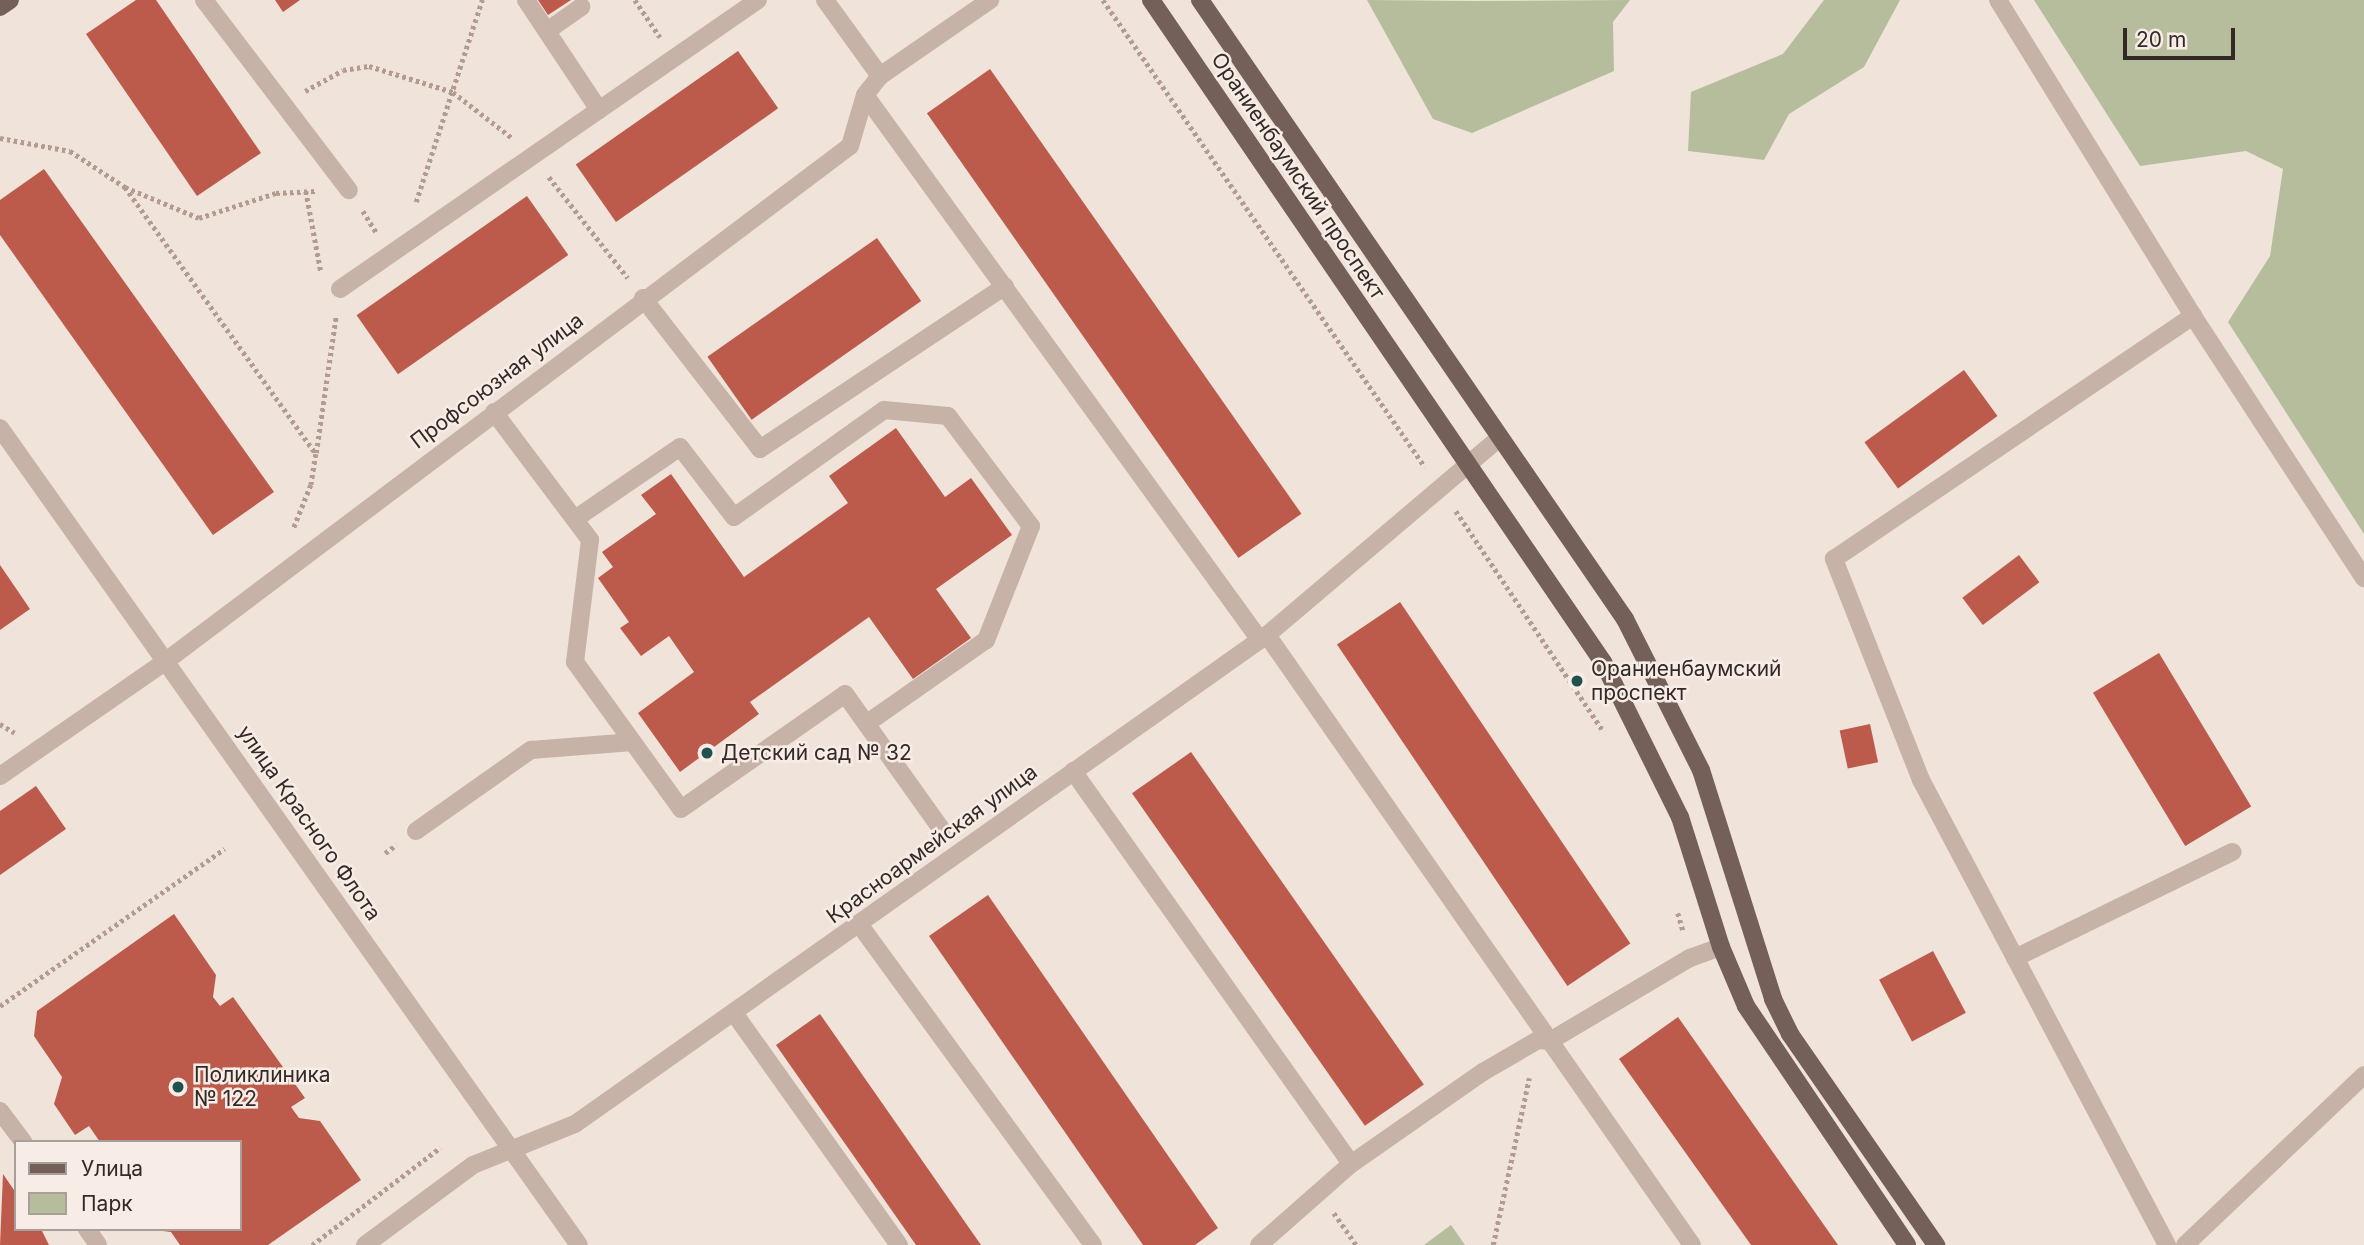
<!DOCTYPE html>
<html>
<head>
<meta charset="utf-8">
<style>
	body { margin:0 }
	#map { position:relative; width:2364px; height:1245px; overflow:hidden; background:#efe3da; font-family:Inter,sans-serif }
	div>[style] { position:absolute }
	.green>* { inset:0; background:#b5bd9c }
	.building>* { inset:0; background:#bc5a4b; transform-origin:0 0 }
	.path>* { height:4.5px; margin-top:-2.25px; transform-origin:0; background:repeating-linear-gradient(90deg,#b29c92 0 3.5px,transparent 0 7px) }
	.minor>* { height:18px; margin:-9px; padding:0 9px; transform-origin:9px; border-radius:9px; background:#c6b2a7 }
	.major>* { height:18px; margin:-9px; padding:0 9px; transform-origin:9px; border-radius:9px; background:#745f59 }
	.dots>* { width:19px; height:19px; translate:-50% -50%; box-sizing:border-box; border:4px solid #f7ede6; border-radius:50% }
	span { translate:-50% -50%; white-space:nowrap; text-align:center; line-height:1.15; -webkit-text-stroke:5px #f7ede6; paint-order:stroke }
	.street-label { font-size:21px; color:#332a27 }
	.poi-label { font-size:21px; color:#332a27 }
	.left { translate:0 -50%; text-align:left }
	.legend { position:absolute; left:14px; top:1140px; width:228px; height:91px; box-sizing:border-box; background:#f7ede6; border:2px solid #a99f9a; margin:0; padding:9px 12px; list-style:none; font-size:21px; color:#332a27 }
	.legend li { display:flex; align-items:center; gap:14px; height:35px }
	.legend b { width:35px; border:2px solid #a99f9a }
	.scale { position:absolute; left:2123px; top:28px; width:112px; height:32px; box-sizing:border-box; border:4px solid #332a27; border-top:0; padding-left:9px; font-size:21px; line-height:24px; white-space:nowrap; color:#332a27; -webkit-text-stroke:5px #f7ede6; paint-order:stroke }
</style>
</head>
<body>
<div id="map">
	<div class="green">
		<i style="clip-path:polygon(1367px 0,1473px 1px,1630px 0,1613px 22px,1614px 71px,1472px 133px,1433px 119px)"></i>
		<i style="clip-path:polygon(1824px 0,1900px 0,1864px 67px,1789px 114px,1764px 160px,1688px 151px,1691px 92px,1783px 54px)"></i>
		<i style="clip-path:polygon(2034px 0,2364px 0,2364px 534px,2228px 322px,2270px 256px,2283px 169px,2246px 151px,2140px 166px)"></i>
		<i style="clip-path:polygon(1451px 1225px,1465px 1245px,1424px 1245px)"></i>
	</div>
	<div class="building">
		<i style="clip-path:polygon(136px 0,156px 0,261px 153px,197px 196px,86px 34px)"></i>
		<i style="clip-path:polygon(275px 0,300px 0,283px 12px)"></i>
		<i style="clip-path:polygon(538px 0,571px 0,548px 15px)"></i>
		<i style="left:738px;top:51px;width:70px;height:198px;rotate:55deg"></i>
		<i style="left:990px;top:69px;width:543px;height:77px;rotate:55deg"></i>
		<i style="clip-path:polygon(44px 169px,274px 492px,213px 535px,0 235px,0 200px)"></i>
		<i style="left:527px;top:196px;width:72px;height:208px;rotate:55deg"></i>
		<i style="left:877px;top:238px;width:77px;height:207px;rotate:55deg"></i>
		<i style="left:1964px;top:370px;width:57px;height:123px;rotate:54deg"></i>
		<i style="clip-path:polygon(896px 428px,945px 497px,971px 478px,1012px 535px,936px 589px,971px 638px,913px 679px,869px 617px,750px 702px,759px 714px,680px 772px,638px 713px,694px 672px,669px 636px,641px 656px,620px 628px,629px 622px,598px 578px,613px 567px,602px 552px,656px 514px,641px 495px,671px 474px,744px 577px,848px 503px,829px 476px)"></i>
		<i style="left:2019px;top:555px;width:34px;height:71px;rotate:53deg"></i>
		<i style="clip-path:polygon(0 565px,30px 609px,0 630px)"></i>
		<i style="left:1400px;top:602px;width:412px;height:76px;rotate:56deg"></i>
		<i style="left:2159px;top:653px;width:179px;height:77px;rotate:59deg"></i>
		<i style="left:1870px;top:724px;width:39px;height:31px;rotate:78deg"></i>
		<i style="left:1191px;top:752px;width:406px;height:72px;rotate:55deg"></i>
		<i style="clip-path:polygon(36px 786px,66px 829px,0 875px,0 811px)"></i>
		<i style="clip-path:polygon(988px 895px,1218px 1228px,1195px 1245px,1143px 1245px,929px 936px)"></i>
		<i style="clip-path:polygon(174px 914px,216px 975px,213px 997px,220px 1006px,233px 997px,305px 1098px,291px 1107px,299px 1118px,320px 1121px,361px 1180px,268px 1245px,180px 1245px,171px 1232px,163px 1231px,240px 1229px,240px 1142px,100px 1142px,89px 1126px,75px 1135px,54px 1104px,62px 1077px,34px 1036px,37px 1011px)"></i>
		<i style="left:1933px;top:951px;width:70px;height:61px;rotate:62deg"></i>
		<i style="clip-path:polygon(820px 1014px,981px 1245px,916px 1245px,776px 1045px)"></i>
		<i style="clip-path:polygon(1678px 1017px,1838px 1245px,1751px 1245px,1619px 1059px)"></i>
		<i style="clip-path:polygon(3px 1174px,16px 1193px,16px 1229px,41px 1229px,49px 1245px,0 1245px)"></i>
	</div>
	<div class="path">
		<i style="left:635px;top:0;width:45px;rotate:56deg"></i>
		<i style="left:1103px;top:0;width:567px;rotate:55.41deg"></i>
		<i style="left:305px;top:91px;width:43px;rotate:-28.9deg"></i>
		<i style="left:343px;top:70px;width:26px;rotate:-9deg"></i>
		<i style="left:369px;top:66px;width:88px;rotate:17.2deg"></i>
		<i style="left:453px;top:92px;width:75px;rotate:37.9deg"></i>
		<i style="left:0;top:138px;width:71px;rotate:10.5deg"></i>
		<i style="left:70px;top:151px;width:66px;rotate:33.2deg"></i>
		<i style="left:125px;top:187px;width:80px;rotate:22.7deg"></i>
		<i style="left:199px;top:218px;width:81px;rotate:-18deg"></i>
		<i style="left:276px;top:193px;width:40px;rotate:-2.9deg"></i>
		<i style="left:549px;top:177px;width:128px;rotate:52deg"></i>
		<i style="left:125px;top:187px;width:328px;rotate:54.4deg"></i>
		<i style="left:316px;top:454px;width:31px;rotate:99deg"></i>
		<i style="left:311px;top:485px;width:48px;rotate:111.8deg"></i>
		<i style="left:306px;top:191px;width:82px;rotate:79.5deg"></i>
		<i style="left:416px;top:202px;width:213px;rotate:-71.9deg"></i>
		<i style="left:363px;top:211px;width:26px;rotate:58deg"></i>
		<i style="left:316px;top:453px;width:138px;rotate:-81.7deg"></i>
		<i style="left:1456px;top:511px;width:265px;rotate:56.2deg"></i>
		<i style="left:0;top:724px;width:17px;rotate:31deg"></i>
		<i style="left:385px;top:853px;width:14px;rotate:-36deg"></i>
		<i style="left:1678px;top:913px;width:19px;rotate:74deg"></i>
		<i style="left:0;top:1006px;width:274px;rotate:-35deg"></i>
		<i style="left:1334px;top:1213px;width:39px;rotate:55deg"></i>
		<i style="left:312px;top:1245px;width:161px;rotate:-37.2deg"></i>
		<i style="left:1493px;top:1245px;width:171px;rotate:-77.8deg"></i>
	</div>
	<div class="minor">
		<i style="left:204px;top:0;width:239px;rotate:52.7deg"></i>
		<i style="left:526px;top:0;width:132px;rotate:56.4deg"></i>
		<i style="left:825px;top:0;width:94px;rotate:54.1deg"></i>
		<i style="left:1998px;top:0;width:371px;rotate:58.3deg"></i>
		<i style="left:2193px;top:316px;width:313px;rotate:56.9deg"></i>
		<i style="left:547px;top:31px;width:42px;rotate:-35.2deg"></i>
		<i style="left:865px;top:95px;width:673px;rotate:54.07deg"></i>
		<i style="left:340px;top:289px;width:508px;rotate:-34.66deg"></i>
		<i style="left:643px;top:298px;width:191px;rotate:52.2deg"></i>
		<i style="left:760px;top:449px;width:294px;rotate:-33.6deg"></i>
		<i style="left:494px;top:412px;width:160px;rotate:53.1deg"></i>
		<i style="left:590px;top:540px;width:123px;rotate:97deg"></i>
		<i style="left:575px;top:662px;width:181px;rotate:54.2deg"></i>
		<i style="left:681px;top:809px;width:200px;rotate:-35deg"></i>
		<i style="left:845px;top:694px;width:167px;rotate:54.5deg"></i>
		<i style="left:0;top:428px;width:1001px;rotate:54.68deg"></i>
		<i style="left:575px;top:519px;width:127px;rotate:-34.4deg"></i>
		<i style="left:680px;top:447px;width:88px;rotate:52.4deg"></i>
		<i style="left:734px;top:517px;width:184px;rotate:-35.5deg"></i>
		<i style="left:884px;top:410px;width:64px;rotate:5.4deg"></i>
		<i style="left:948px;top:416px;width:138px;rotate:53deg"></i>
		<i style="left:1031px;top:526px;width:123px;rotate:111.5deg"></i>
		<i style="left:986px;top:640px;width:146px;rotate:145deg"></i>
		<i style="left:1267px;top:635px;width:743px;rotate:55.13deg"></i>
		<i style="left:1073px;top:771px;width:481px;rotate:54.7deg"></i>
		<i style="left:0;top:776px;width:202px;rotate:-34.7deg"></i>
		<i style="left:166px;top:661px;width:856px;rotate:-36.98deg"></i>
		<i style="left:850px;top:146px;width:53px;rotate:-73.6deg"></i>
		<i style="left:865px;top:95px;width:24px;rotate:-52deg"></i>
		<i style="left:880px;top:76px;width:134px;rotate:-34.6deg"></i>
		<i style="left:416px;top:831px;width:141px;rotate:-35.2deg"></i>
		<i style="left:531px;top:750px;width:102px;rotate:-4.5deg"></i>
		<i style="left:859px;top:924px;width:397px;rotate:53.9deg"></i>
		<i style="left:2015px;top:958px;width:242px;rotate:-26deg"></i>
		<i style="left:734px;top:1013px;width:285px;rotate:54.6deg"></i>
		<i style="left:0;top:1111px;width:39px;rotate:53deg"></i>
		<i style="left:87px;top:1229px;width:19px;rotate:55deg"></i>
		<i style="left:365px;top:1245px;width:134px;rotate:-36.5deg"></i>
		<i style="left:473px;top:1165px;width:110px;rotate:-21.9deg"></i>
		<i style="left:575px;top:1124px;width:847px;rotate:-35.25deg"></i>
		<i style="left:1267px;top:635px;width:304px;rotate:-40.3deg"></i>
		<i style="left:1259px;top:1245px;width:123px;rotate:-41.4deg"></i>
		<i style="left:1351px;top:1164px;width:161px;rotate:-34.9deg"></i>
		<i style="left:1483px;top:1072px;width:64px;rotate:-30.2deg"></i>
		<i style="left:1538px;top:1040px;width:12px;rotate:5deg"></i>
		<i style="left:1550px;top:1041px;width:163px;rotate:-30.7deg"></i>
		<i style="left:1690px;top:958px;width:33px;rotate:-20deg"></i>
		<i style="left:2167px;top:1245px;width:526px;rotate:-117.88deg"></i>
		<i style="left:1921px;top:780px;width:238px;rotate:-111.5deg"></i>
		<i style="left:1834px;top:559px;width:434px;rotate:-34.1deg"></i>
		<i style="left:2185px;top:1245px;width:247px;rotate:-43.5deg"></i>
	</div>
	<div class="major">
		<i style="left:1151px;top:0;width:802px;rotate:55.68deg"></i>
		<i style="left:1603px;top:662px;width:173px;rotate:63.6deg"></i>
		<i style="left:1680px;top:817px;width:136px;rotate:72.5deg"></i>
		<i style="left:1721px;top:947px;width:64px;rotate:67deg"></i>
		<i style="left:1746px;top:1006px;width:288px;rotate:56deg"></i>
		<i style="left:1200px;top:0;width:751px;rotate:55.53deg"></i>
		<i style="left:1625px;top:619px;width:169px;rotate:63.3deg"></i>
		<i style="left:1701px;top:770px;width:240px;rotate:72.5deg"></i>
		<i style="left:1773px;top:999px;width:39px;rotate:64deg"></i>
		<i style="left:1790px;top:1034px;width:257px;rotate:55.3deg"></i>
		<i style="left:0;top:7px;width:12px;rotate:-35deg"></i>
	</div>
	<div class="dots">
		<i style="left:1577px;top:681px;background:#20514f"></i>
		<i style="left:707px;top:753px;background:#20514f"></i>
		<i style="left:178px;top:1087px;background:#20514f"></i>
	</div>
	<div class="street-label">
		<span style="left:1298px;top:176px;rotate:56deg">Ораниенбаумский проспект</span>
		<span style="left:497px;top:381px;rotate:-37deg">Профсоюзная улица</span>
		<span style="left:309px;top:823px;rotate:55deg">улица Красного Флота</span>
		<span style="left:932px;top:844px;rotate:-36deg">Красноармейская улица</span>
	</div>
	<div class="poi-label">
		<span class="left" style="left:1591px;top:681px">Ораниенбаумский<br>проспект</span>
		<span class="left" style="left:721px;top:753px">Детский сад № 32</span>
		<span class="left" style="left:194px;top:1087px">Поликлиника<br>№ 122</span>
	</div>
	<ul class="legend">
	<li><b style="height:9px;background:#745f59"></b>Улица</li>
	<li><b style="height:19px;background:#b5bd9c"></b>Парк</li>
	</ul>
	<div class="scale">20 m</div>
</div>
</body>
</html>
